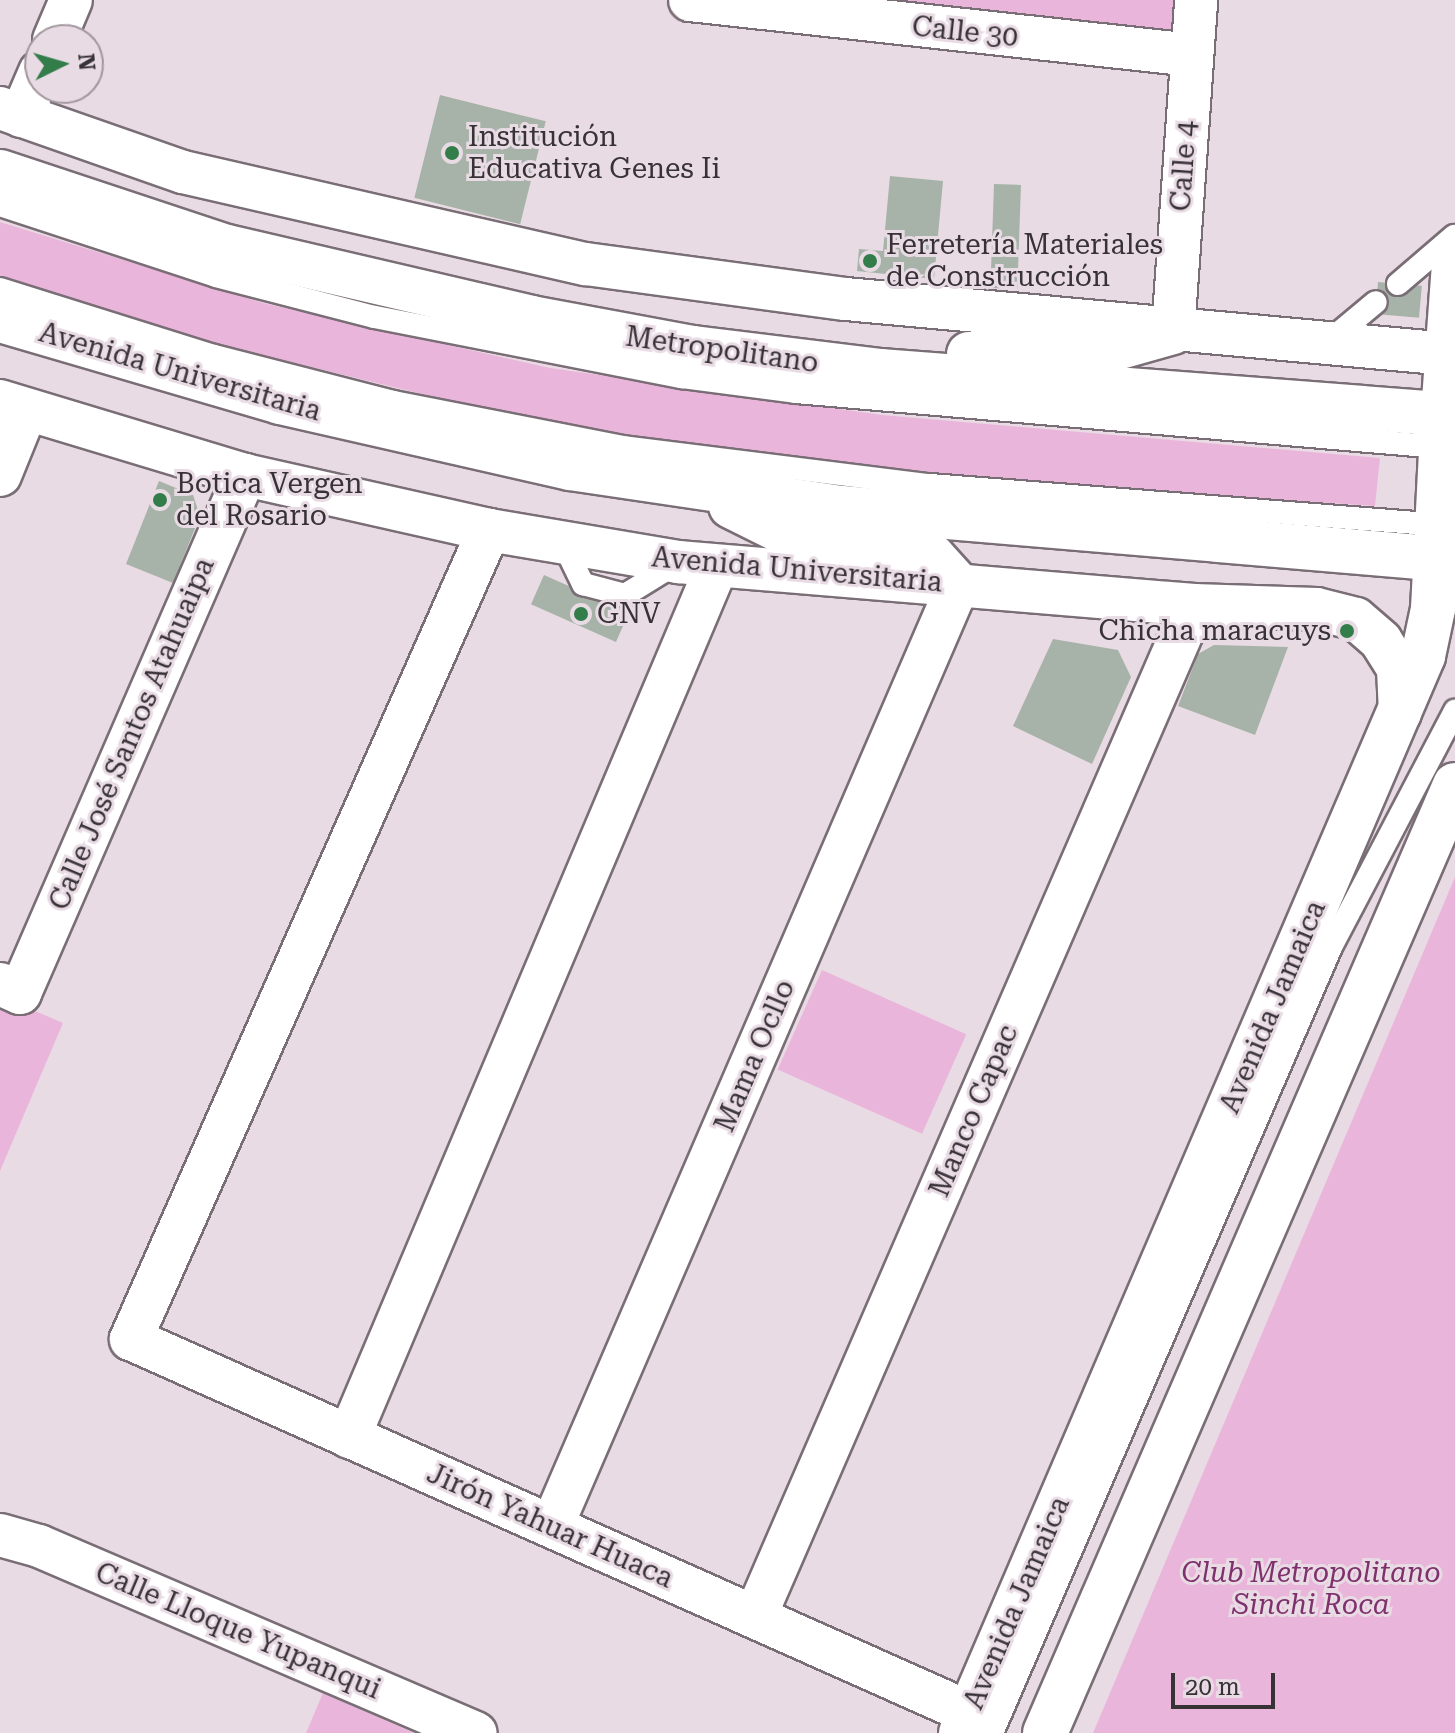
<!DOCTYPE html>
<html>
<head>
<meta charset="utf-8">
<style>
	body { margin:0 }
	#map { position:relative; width:1455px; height:1733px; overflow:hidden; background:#e9dbe4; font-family:"Roboto Serif",serif }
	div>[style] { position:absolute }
	.green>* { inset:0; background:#eab5db; transform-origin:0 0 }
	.building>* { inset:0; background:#a7b3a9; transform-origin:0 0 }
	.roads { filter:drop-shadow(2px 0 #7a6e76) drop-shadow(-2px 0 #7a6e76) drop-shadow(0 2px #7a6e76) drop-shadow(0 -2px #7a6e76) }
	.service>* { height:22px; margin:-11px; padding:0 11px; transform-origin:11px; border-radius:11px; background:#fff }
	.minor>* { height:42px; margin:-21px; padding:0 21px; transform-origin:21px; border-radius:21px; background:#fff }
	.tertiary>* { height:44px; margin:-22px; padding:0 22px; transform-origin:22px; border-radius:22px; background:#fff }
	.secondary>* { height:44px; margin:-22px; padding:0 22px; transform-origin:22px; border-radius:22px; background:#fff }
	.primary>* { height:44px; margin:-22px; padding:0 22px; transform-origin:22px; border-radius:22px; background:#fff }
	.dots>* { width:22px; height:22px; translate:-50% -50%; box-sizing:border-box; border:4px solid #e9dbe4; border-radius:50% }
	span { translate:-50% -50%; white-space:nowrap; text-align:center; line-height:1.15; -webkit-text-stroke:6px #e9dbe4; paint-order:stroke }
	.street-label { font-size:28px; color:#373236 }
	.poi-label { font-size:28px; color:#373236 }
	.left { translate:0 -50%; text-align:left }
	.right { translate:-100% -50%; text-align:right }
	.park-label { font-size:28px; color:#7f316e; font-style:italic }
	.north { position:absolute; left:24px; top:24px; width:80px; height:80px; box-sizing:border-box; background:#e9dbe4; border:2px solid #a2979e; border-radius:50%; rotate:85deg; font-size:22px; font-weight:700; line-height:32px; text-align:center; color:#373236 }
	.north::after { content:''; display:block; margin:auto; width:28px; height:36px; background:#337d4a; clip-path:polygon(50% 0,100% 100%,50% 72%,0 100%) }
	.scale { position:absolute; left:1171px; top:1673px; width:104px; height:36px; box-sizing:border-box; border:4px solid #373236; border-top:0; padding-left:10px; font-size:24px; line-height:28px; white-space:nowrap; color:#373236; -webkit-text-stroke:6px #e9dbe4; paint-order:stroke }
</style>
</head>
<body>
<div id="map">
	<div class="green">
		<i style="clip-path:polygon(813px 0,1175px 0,1172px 38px)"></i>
		<i style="clip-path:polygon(0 222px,263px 303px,550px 368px,882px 415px,1380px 458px,1375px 506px,1000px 481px,639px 438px,504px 414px,196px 339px,0 277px)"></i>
		<i style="clip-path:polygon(1455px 877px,1455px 1733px,1093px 1733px)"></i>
		<i style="left:822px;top:970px;width:158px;height:109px;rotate:24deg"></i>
		<i style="clip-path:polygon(0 996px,63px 1023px,0 1171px)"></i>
		<i style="clip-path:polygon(323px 1693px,414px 1733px,306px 1733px)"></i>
	</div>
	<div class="building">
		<i style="left:440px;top:95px;width:109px;height:106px;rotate:14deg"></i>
		<i style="clip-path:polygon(890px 176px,943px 181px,934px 279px,857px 271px,859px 249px,883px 251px)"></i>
		<i style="left:994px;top:184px;width:27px;height:104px;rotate:2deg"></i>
		<i style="left:1378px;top:282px;width:44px;height:32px;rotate:5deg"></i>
		<i style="clip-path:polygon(159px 481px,193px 495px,200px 516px,173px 583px,126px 564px)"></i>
		<i style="left:544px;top:575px;width:93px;height:32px;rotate:24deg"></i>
		<i style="clip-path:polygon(1053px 639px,1118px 650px,1131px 677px,1092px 764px,1013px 726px)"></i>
		<i style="clip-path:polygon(1214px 645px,1288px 647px,1255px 735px,1178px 706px,1198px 654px)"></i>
	</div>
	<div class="roads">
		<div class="service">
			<i style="left:0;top:205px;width:227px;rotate:18.2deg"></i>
			<i style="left:216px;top:276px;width:164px;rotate:14.5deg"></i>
			<i style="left:375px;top:317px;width:313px;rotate:11.1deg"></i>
			<i style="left:682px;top:377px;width:115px;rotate:7.5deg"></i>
			<i style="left:796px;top:392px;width:656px;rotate:4.89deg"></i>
			<i style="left:1398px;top:284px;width:74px;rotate:-40.6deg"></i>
			<i style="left:0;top:289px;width:224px;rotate:17.4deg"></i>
			<i style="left:214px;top:356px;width:185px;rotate:14.4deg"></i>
			<i style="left:393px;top:402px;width:234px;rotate:11.1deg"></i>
			<i style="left:623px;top:447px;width:309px;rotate:7.1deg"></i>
			<i style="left:930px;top:485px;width:514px;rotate:4.47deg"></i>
			<i style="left:1328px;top:342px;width:62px;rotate:-39.8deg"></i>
			<i style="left:563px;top:543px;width:46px;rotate:64deg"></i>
			<i style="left:583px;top:584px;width:43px;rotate:14.7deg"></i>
			<i style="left:625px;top:595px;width:57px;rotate:-31.5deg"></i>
			<i style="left:992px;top:1733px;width:856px;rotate:-66.67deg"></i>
			<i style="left:1331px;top:947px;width:267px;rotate:-62.3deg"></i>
		</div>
		<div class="minor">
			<i style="left:690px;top:0;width:505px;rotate:6.25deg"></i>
			<i style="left:54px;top:40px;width:43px;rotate:-67deg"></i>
			<i style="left:0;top:108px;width:194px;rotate:19.3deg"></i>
			<i style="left:183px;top:172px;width:413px;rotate:12.9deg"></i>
			<i style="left:586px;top:264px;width:262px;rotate:7.7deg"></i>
			<i style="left:846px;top:299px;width:605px;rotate:5.22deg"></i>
			<i style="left:21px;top:116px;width:48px;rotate:-66.6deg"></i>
			<i style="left:1173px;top:332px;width:333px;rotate:-86deg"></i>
			<i style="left:0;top:401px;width:256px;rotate:16.8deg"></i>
			<i style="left:245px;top:475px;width:250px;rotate:12.7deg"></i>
			<i style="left:489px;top:530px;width:192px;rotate:9.6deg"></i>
			<i style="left:678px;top:562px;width:518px;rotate:4.76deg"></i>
			<i style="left:1194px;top:605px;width:123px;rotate:1.9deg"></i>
			<i style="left:1317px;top:609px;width:40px;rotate:14.4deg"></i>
			<i style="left:1356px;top:619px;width:33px;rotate:41deg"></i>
			<i style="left:1381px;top:641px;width:32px;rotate:58deg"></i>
			<i style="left:1398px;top:668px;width:45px;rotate:87.5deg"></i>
			<i style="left:0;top:475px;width:69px;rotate:-67.9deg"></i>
			<i style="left:489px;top:530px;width:885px;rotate:113.87deg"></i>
			<i style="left:131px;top:1339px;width:919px;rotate:24.03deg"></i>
			<i style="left:0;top:984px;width:22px;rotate:24deg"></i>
			<i style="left:20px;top:993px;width:565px;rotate:-66.52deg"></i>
			<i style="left:349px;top:1437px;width:943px;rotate:-67.1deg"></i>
			<i style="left:552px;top:1526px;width:1025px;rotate:-66.66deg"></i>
			<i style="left:0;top:1535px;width:41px;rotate:15.8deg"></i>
			<i style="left:39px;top:1546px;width:475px;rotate:23.2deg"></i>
			<i style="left:755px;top:1617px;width:1103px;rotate:-66.55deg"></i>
		</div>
		<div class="tertiary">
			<i style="left:1443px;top:414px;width:164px;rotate:-85.8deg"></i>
		</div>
		<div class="secondary">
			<i style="left:961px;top:1733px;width:1172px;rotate:-66.78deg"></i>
			<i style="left:1423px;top:656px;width:48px;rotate:-78deg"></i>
			<i style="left:1433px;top:609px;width:195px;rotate:-87.1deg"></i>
			<i style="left:1045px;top:1733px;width:1033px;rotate:-66.61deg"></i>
		</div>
		<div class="primary">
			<i style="left:0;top:172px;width:239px;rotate:18.3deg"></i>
			<i style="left:227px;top:247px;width:313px;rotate:13.1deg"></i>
			<i style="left:532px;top:318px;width:164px;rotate:10.6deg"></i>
			<i style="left:693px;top:348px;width:188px;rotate:7deg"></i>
			<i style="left:880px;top:371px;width:577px;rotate:4.38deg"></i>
			<i style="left:0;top:320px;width:292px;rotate:16.3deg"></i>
			<i style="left:280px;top:402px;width:297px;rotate:12.8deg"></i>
			<i style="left:570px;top:468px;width:274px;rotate:8.4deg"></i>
			<i style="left:841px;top:508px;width:616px;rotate:4.84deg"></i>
			<i style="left:969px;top:354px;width:147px;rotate:-2.3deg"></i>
			<i style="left:1116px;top:348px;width:59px;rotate:-15.7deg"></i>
			<i style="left:731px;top:506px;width:54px;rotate:26.6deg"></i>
			<i style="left:779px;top:530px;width:156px;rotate:9.9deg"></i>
			<i style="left:933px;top:557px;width:38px;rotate:48deg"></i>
		</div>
	</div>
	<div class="dots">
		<i style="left:452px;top:153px;background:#337d4a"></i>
		<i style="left:870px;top:261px;background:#337d4a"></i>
		<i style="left:160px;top:500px;background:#337d4a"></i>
		<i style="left:581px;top:614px;background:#337d4a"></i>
		<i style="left:1347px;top:631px;background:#337d4a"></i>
	</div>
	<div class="street-label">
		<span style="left:965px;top:32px;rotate:6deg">Calle 30</span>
		<span style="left:1184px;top:166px;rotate:-86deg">Calle 4</span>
		<span style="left:722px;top:350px;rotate:8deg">Metropolitano</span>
		<span style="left:180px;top:372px;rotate:16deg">Avenida Universitaria</span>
		<span style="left:797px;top:570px;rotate:5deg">Avenida Universitaria</span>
		<span style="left:132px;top:734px;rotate:-67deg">Calle José Santos Atahuaipa</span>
		<span style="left:1273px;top:1007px;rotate:-67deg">Avenida Jamaica</span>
		<span style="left:755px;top:1056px;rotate:-67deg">Mama Ocllo</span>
		<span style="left:974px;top:1111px;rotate:-67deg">Manco Capac</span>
		<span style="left:550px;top:1526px;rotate:24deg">Jirón Yahuar Huaca</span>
		<span style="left:1017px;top:1603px;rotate:-67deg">Avenida Jamaica</span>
		<span style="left:238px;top:1631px;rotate:23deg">Calle Lloque Yupanqui</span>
	</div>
	<div class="poi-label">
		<span class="left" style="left:468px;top:153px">Institución<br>Educativa Genes Ii</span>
		<span class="left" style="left:886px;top:261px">Ferretería Materiales<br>de Construcción</span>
		<span class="left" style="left:176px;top:500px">Botica Vergen<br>del Rosario</span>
		<span class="left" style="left:597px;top:614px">GNV</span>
		<span class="right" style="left:1331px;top:631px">Chicha maracuys</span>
	</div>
	<div class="park-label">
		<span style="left:1311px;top:1589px">Club Metropolitano<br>Sinchi Roca</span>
	</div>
	<div class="north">N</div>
	<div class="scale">20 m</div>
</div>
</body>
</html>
